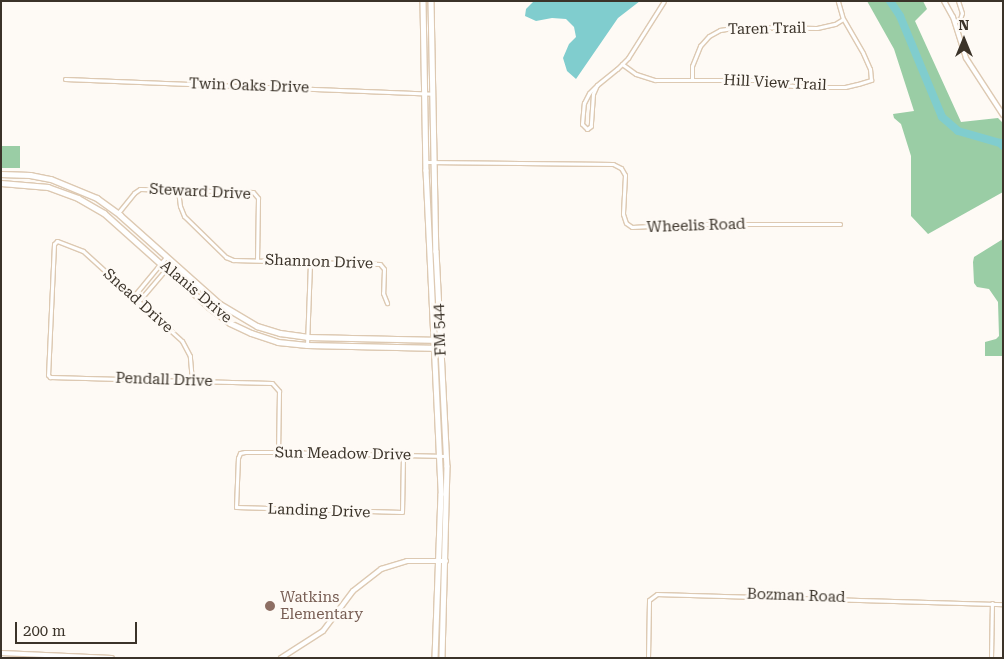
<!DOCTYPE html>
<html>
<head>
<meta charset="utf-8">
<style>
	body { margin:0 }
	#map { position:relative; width:1004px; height:659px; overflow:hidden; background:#fefaf5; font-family:"Roboto Serif",serif }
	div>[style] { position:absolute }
	.forest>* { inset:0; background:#9acda5; transform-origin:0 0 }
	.water>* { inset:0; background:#80cdce }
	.river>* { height:8px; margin:-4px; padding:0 4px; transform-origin:4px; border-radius:4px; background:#80cdce }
	.roads { filter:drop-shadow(1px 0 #ddc9b2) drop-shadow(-1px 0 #ddc9b2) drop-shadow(0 1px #ddc9b2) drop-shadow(0 -1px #ddc9b2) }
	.minor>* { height:3px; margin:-1.5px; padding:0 1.5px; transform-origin:1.5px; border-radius:1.5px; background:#fff }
	.tertiary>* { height:4px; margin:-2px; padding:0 2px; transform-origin:2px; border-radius:2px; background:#fff }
	.secondary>* { height:4.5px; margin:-2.25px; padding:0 2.25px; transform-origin:2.25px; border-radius:2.25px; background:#fff }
	.dots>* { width:14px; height:14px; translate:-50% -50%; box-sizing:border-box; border:2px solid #fefaf5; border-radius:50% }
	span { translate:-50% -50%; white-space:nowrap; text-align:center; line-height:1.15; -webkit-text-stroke:5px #fefaf5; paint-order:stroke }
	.street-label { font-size:15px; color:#3b3329 }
	.education-label { font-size:15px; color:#785e54 }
	.left { translate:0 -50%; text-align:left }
	.frame { position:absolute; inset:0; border:2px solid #3b3329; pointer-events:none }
	.north { position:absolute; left:939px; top:15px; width:50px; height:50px; -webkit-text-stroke:4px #fefaf5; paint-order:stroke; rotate:0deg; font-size:14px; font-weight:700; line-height:20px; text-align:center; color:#3b3329 }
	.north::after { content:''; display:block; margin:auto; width:18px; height:22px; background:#3b3329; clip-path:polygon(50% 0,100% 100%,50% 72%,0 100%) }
	.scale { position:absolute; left:15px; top:622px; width:122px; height:22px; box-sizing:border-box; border:2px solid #3b3329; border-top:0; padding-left:6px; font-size:15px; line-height:18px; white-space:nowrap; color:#3b3329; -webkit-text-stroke:4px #fefaf5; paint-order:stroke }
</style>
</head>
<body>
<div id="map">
	<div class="forest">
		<i style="clip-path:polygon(867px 1px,923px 1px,927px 9px,915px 21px,961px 122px,998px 118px,1003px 123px,1003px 192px,928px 234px,911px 216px,911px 156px,901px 124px,894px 118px,893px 114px,914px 111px,894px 49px)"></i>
		<i style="left:1px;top:146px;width:19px;height:22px"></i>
		<i style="clip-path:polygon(1003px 239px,1003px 356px,985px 356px,985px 342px,996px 339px,999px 336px,998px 302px,989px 289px,977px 287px,974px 283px,973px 262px,974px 257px)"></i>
	</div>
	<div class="water">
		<i style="clip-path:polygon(534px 1px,640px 1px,618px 18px,576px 79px,567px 71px,563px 58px,569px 44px,576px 37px,574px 27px,566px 19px,552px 18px,536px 21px,525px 16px,526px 9px)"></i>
	</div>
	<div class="river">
		<i style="left:890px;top:1px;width:18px;rotate:56deg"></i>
		<i style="left:900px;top:16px;width:109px;rotate:67.4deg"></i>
		<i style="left:942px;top:117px;width:21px;rotate:41deg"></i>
		<i style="left:958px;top:131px;width:44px;rotate:15.9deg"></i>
		<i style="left:1000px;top:143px;width:4px;rotate:45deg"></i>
	</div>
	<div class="roads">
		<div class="minor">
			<i style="left:955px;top:21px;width:5px;rotate:-22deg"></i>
			<i style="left:960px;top:19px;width:6px;rotate:-72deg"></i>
			<i style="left:962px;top:13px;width:13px;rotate:-108deg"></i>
			<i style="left:622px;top:64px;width:17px;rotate:36deg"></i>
			<i style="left:636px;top:74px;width:20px;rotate:18deg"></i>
			<i style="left:655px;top:80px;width:111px"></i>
			<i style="left:766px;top:80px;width:18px;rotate:16deg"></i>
			<i style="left:783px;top:85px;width:25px;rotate:5deg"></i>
			<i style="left:808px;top:87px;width:37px"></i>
			<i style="left:845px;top:87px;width:13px;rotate:-13deg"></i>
			<i style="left:858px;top:84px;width:14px;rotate:-17deg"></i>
			<i style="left:871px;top:80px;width:11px;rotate:-95deg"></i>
			<i style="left:870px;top:69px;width:17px;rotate:-114deg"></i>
			<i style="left:863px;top:53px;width:39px;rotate:-120deg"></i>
			<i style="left:843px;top:19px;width:19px;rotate:-106deg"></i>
			<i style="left:65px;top:79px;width:368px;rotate:2.3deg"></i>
			<i style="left:692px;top:79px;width:13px;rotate:-90deg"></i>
			<i style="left:692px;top:66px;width:22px;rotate:-68deg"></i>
			<i style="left:700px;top:46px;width:13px;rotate:-48deg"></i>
			<i style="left:709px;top:36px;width:13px;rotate:-29deg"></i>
			<i style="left:720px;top:30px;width:19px;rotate:-9deg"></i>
			<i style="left:739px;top:27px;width:78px;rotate:0.7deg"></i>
			<i style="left:817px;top:28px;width:18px;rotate:-13deg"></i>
			<i style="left:835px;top:24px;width:9px;rotate:-32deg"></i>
			<i style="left:597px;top:85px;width:10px;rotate:114deg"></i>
			<i style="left:593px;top:94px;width:32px;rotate:94deg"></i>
			<i style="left:591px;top:126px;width:5px;rotate:143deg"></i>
			<i style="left:587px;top:129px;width:7px;rotate:-135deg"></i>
			<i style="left:582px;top:124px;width:21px;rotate:-85deg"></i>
			<i style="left:584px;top:103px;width:11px;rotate:-63deg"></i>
			<i style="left:589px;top:93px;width:11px;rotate:-45deg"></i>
			<i style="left:597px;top:85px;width:26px;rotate:-39deg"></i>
			<i style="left:617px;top:69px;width:16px;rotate:-45deg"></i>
			<i style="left:628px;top:58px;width:67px;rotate:-57.7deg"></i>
			<i style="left:426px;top:162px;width:187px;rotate:0.6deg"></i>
			<i style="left:613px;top:164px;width:9px;rotate:27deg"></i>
			<i style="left:621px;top:168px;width:8px;rotate:60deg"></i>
			<i style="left:625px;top:175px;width:39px;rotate:93deg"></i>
			<i style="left:623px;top:214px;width:9px;rotate:72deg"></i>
			<i style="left:626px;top:223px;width:7px;rotate:34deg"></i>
			<i style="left:632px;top:227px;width:55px;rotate:-3.1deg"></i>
			<i style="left:687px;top:224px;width:153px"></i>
			<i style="left:178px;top:190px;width:16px;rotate:83deg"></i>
			<i style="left:180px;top:206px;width:11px;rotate:68deg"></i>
			<i style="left:184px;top:216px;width:59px;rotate:44.3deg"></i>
			<i style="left:226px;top:257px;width:8px;rotate:23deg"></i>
			<i style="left:233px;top:260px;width:147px;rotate:1.6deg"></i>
			<i style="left:380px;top:264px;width:6px;rotate:51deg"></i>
			<i style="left:384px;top:269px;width:24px;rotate:92deg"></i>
			<i style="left:383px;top:293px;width:11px;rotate:68deg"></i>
			<i style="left:118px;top:213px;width:26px;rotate:-51deg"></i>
			<i style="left:134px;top:193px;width:7px;rotate:-34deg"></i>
			<i style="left:140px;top:189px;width:113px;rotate:1.5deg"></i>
			<i style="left:253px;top:192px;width:8px;rotate:50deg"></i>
			<i style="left:258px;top:198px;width:62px;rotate:90.9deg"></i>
			<i style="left:133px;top:297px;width:52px;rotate:-50.5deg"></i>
			<i style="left:138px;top:302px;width:52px;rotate:-49.6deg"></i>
			<i style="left:307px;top:345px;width:83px;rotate:-87.9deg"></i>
			<i style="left:192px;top:381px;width:25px;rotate:-95deg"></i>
			<i style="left:190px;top:356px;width:17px;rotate:-118deg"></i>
			<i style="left:182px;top:341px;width:134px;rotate:-137.7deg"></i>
			<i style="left:83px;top:251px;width:28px;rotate:-159deg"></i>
			<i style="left:57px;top:241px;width:4px;rotate:135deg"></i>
			<i style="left:54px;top:244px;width:131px;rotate:92.6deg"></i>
			<i style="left:48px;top:375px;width:3px;rotate:45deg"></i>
			<i style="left:50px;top:377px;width:142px;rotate:1.6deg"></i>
			<i style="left:192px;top:381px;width:80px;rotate:1.4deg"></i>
			<i style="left:272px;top:383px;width:11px;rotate:49deg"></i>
			<i style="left:279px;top:391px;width:61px;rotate:90.9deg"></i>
			<i style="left:403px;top:455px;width:57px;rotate:91deg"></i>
			<i style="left:402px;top:512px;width:166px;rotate:-178.3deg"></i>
			<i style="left:236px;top:507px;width:49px;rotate:-87.7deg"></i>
			<i style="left:238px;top:458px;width:5px;rotate:-68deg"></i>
			<i style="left:240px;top:453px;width:5px;rotate:-11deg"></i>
			<i style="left:245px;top:452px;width:33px"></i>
			<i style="left:278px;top:452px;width:168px;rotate:1.4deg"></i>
			<i style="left:648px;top:658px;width:58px;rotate:-89deg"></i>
			<i style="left:649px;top:600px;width:10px;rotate:-37deg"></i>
			<i style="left:657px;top:594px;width:346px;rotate:1.7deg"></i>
			<i style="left:991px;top:658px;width:55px;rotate:-89deg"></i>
		</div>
		<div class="tertiary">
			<i style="left:944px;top:1px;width:18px;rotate:61deg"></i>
			<i style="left:953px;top:17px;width:43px;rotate:72.4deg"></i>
			<i style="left:966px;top:58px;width:68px;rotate:57deg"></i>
			<i style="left:1px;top:653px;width:111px;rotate:2.6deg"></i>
			<i style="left:281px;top:658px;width:50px;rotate:-32.7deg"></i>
			<i style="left:323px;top:631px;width:50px;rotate:-53.1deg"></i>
			<i style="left:353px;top:591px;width:36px;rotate:-38deg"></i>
			<i style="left:381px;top:569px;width:27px;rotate:-17deg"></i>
			<i style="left:407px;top:561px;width:39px"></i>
		</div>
		<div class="secondary">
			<i style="left:423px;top:1px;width:169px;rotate:89deg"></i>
			<i style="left:426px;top:170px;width:324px;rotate:87.3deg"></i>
			<i style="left:441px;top:494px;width:164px;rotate:92.1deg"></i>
			<i style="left:431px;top:1px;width:250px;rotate:88.9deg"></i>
			<i style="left:436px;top:251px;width:215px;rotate:87.1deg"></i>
			<i style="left:447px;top:466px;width:192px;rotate:91.5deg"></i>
			<i style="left:1px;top:174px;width:29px;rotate:2deg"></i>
			<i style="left:30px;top:175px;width:21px;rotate:11deg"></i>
			<i style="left:51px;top:179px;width:50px;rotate:22.4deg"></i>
			<i style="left:97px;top:198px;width:29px;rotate:36deg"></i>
			<i style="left:120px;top:215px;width:134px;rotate:41.7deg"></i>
			<i style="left:220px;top:304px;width:43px;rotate:30.7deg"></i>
			<i style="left:257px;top:326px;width:24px;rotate:17deg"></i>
			<i style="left:280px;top:333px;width:27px;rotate:8deg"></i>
			<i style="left:307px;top:337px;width:134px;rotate:1.3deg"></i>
			<i style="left:1px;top:183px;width:47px;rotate:4.9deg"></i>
			<i style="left:48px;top:187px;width:32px;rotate:20deg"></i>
			<i style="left:78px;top:198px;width:30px;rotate:30deg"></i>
			<i style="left:104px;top:213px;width:141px;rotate:41.8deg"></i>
			<i style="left:209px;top:307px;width:26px;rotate:37deg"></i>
			<i style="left:230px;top:323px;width:23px;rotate:25deg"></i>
			<i style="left:251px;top:333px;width:28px;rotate:18deg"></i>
			<i style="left:278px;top:342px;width:29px;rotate:6deg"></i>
			<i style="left:307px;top:345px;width:134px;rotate:1.3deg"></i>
		</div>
	</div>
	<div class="dots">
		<i style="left:270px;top:606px;background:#8d6e63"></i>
	</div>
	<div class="street-label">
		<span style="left:767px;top:29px;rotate:-1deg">Taren Trail</span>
		<span style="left:775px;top:83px;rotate:3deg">Hill View Trail</span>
		<span style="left:249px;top:86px;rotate:2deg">Twin Oaks Drive</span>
		<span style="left:200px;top:192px;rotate:3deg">Steward Drive</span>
		<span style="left:696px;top:226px;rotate:-2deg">Wheelis Road</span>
		<span style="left:319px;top:262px;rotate:2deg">Shannon Drive</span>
		<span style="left:196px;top:292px;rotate:40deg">Alanis Drive</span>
		<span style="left:138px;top:301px;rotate:42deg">Snead Drive</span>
		<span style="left:440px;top:330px;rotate:-93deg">FM 544</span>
		<span style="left:164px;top:380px;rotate:2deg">Pendall Drive</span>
		<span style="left:343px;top:454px;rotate:1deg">Sun Meadow Drive</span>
		<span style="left:319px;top:511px;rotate:2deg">Landing Drive</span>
		<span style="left:796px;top:596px;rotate:2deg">Bozman Road</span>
	</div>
	<div class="education-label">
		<span class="left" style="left:280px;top:606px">Watkins<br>Elementary</span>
	</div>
	<div class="frame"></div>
	<div class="north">N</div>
	<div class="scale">200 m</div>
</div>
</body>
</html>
